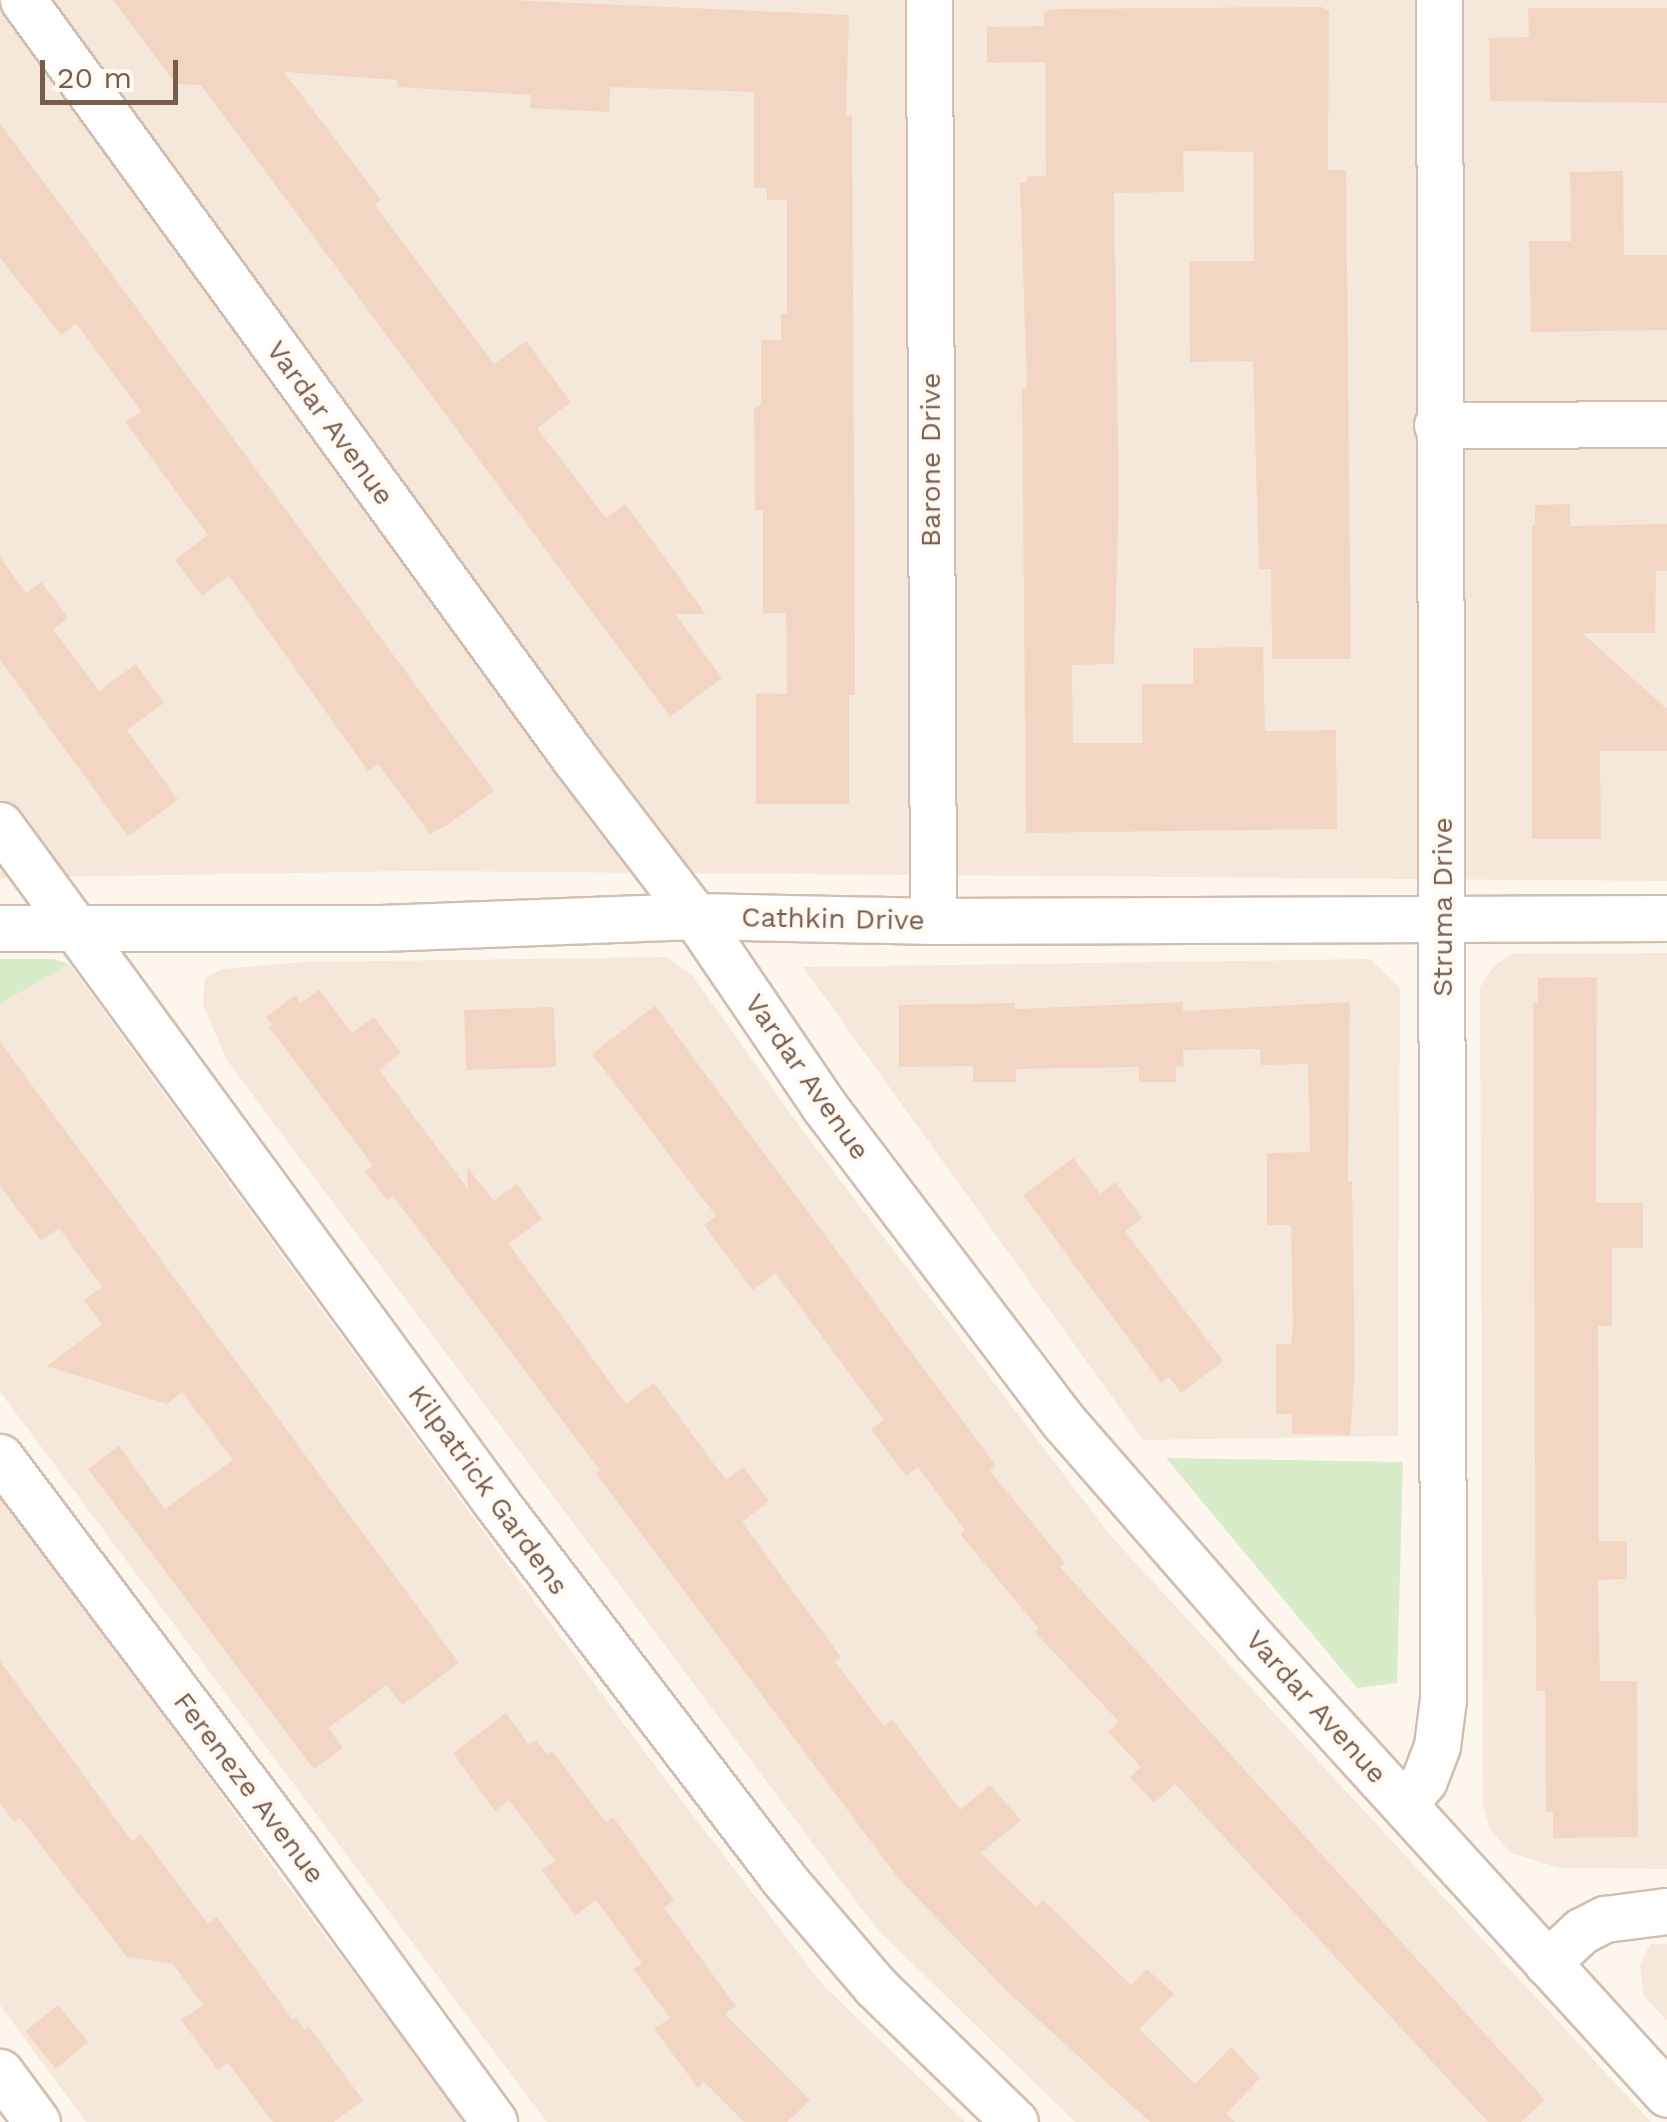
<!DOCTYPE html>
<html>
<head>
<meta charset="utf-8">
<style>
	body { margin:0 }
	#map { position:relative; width:1667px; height:2122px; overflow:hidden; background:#fdf6ec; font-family:"Work Sans",sans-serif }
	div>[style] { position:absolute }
	.residential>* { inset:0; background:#f5e8da }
	.green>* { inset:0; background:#d8ecc9 }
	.building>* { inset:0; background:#f3d5c3; transform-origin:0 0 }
	.roads { filter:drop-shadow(2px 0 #d1beb0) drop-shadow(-2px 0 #d1beb0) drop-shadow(0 2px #d1beb0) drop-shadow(0 -2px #d1beb0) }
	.minor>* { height:45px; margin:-22.5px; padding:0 22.5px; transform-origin:22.5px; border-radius:22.5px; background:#fff }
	span { translate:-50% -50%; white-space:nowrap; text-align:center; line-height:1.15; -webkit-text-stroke:8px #fffaf3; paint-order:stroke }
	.street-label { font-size:28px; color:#7a5c4d }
	.scale { position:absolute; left:40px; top:60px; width:138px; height:45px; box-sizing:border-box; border:5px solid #7a5c4d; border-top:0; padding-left:12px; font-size:30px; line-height:35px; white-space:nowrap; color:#7a5c4d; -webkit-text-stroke:8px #fffaf3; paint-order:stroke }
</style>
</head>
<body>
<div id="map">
	<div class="residential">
		<i style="clip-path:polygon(0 0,1667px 0,1667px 881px,409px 871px,0 878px)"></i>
		<i style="clip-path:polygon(1667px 953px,1667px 1869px,1560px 1868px,1511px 1853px,1490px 1830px,1483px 1804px,1480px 987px,1494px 966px,1512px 954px)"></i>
		<i style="clip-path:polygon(666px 957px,692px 975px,803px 1131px,1109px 1534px,1651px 2122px,1075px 2122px,876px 1928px,226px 1059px,203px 1004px,205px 978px,223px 969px,303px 962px)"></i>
		<i style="clip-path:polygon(1370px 959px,1400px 988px,1398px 1436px,1143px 1440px,803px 967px)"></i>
		<i style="clip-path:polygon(69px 964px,643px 1750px,823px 1985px,965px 2122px,547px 2122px,0 1392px,0 1004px)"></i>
		<i style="clip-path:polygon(0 1489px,272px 1865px,465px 2122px,86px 2122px,0 2005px)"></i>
		<i style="clip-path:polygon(1650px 1944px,1667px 1944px,1667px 2021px,1644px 1996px,1640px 1965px)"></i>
	</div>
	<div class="green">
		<i style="clip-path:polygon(0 959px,53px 959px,69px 964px,0 1004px)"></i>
		<i style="clip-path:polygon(1166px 1458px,1403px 1462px,1397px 1683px,1357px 1688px)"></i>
	</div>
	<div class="building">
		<i style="clip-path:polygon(113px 0,508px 0,849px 15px,846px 116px,852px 115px,855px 633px,855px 695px,849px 695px,849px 804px,756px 804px,756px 693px,787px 694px,786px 613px,763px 613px,763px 510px,755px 510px,754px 409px,761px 404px,761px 340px,781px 340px,781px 314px,787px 314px,787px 200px,767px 200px,767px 188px,754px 188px,754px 92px,610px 87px,609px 112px,530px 108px,531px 95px,397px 87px,397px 80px,284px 72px,381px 200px,375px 205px,494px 364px,526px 341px,571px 402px,537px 428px,606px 518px,625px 504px,706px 614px,675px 614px,722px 678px,670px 717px,201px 85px,176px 84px)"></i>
		<i style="clip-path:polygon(1322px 7px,1329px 11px,1328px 170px,1346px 170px,1351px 659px,1272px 659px,1271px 569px,1259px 569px,1253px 361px,1190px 362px,1189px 261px,1254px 261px,1253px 152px,1183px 151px,1184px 192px,1114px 193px,1119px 498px,1114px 664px,1072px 665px,1073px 743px,1142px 743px,1142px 684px,1193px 684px,1193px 648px,1263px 647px,1265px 731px,1336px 730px,1337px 829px,1026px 833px,1022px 388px,1027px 388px,1020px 183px,1027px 183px,1027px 176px,1046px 176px,1045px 62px,987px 63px,987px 27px,1044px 26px,1044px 13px,1051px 9px)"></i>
		<i style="clip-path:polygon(1528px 8px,1667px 8px,1667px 103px,1490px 101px,1489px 38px,1529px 37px)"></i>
		<i style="clip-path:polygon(0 123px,494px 791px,447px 825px,430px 834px,378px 764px,368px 771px,229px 576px,202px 596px,175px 560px,208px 535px,125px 422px,141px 411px,76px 323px,61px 335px,0 258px)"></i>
		<i style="clip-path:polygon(1623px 171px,1624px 255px,1667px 255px,1667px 330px,1531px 332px,1529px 241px,1571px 241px,1570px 172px)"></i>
		<i style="clip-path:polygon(1570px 504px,1570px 526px,1667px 524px,1667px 571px,1656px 571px,1655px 633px,1582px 633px,1667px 709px,1667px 751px,1600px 751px,1601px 839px,1532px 839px,1532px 525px,1535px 526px,1535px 505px)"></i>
		<i style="clip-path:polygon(0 557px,26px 593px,41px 582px,68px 618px,53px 629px,99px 691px,136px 664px,164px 703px,127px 730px,178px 800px,128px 836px,0 660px)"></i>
		<i style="clip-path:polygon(1597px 977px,1596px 1203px,1643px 1203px,1643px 1248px,1612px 1248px,1612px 1326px,1598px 1326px,1599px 1541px,1627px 1541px,1627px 1579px,1598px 1580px,1600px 1681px,1637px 1681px,1638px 1837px,1553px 1838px,1553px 1812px,1546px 1812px,1545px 1691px,1536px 1691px,1533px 1003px,1538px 1003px,1538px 978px)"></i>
		<i style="clip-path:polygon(319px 990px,352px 1033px,374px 1017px,401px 1053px,379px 1070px,468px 1189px,467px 1167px,494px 1201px,517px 1184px,542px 1219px,509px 1244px,626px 1404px,654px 1383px,726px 1480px,743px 1467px,769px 1501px,742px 1522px,841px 1657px,835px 1662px,884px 1726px,892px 1719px,960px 1810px,990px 1785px,1021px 1820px,981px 1853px,1036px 1907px,1043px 1900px,1131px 1985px,1147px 1969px,1174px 1994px,1139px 2029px,1195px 2084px,1231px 2047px,1260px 2078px,1226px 2114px,1235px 2122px,1150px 2122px,1007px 1991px,899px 1879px,596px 1473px,600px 1470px,393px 1196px,387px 1201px,365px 1171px,373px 1166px,269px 1027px,272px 1024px,266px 1017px,295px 995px,300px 1003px)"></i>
		<i style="clip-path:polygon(1183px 1002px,1183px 1011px,1350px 1002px,1348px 1181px,1352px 1181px,1355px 1370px,1350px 1435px,1292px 1434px,1292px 1414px,1276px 1414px,1276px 1344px,1291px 1344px,1293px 1326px,1291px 1225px,1267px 1225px,1267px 1153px,1310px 1152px,1308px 1064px,1261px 1065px,1260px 1049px,1183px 1050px,1184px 1067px,1176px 1066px,1176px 1082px,1139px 1082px,1139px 1067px,1016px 1069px,1016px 1082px,973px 1082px,973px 1066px,899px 1067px,899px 1005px,1015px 1003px,1015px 1009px)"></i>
		<i style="clip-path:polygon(655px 1006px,996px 1466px,990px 1471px,1065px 1563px,1060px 1567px,1545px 2100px,1521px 2122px,1488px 2122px,1175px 1784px,1154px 1803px,1130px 1777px,1141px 1767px,1108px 1732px,1119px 1722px,1035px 1632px,1039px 1629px,960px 1534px,965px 1530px,918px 1467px,906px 1476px,871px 1429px,884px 1420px,775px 1273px,753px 1290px,704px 1225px,716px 1216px,592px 1054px)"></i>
		<i style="left:554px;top:1007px;width:60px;height:90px;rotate:88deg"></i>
		<i style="clip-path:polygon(0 1042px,459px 1663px,402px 1705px,387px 1685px,328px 1728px,343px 1748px,314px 1769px,88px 1469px,119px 1446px,165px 1509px,233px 1460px,182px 1392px,167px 1404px,47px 1366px,102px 1325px,84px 1300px,102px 1287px,59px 1228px,41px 1241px,0 1186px)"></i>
		<i style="clip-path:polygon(1073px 1158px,1100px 1194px,1115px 1182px,1142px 1218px,1125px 1231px,1223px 1361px,1181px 1393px,1169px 1377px,1161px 1383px,1023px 1195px)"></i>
		<i style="clip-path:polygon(0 1661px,132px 1841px,141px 1834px,208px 1924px,217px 1917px,293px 2020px,296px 2018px,305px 2030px,309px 2027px,363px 2100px,334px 2122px,273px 2122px,228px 2063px,218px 2070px,181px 2020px,203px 2005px,173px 1964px,127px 1957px,20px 1818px,14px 1822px,0 1803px)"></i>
		<i style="clip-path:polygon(506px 1713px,529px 1745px,536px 1740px,547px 1754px,552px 1751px,606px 1822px,613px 1817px,674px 1900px,664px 1908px,736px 2006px,725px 2014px,810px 2100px,787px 2122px,744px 2122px,704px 2082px,698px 2088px,654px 2029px,670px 2018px,633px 1969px,642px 1963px,596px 1900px,575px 1916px,542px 1870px,555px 1860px,509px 1800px,495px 1811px,453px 1753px)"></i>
		<i style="left:58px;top:2005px;width:48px;height:42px;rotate:51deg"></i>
	</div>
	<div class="roads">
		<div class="minor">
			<i style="left:23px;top:0;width:939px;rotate:53.97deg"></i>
			<i style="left:575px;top:759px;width:198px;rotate:52.6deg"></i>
			<i style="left:695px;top:916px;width:230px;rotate:55.8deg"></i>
			<i style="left:824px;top:1106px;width:397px;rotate:52.8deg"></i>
			<i style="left:1064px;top:1422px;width:291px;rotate:48.9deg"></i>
			<i style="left:1255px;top:1641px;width:612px;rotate:47.71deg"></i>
			<i style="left:929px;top:0;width:921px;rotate:89.75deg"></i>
			<i style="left:1437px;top:425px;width:230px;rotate:-0.2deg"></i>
			<i style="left:0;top:825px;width:843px;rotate:53.78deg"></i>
			<i style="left:498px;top:1505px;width:468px;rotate:52.6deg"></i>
			<i style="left:782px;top:1877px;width:143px;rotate:49.5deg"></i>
			<i style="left:875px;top:1986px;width:195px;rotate:44.2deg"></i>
			<i style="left:0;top:928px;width:381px"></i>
			<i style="left:381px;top:928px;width:314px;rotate:-2.2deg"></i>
			<i style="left:695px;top:916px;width:238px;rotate:1.2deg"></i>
			<i style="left:933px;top:921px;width:734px;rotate:-0.23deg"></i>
			<i style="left:0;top:1457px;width:492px;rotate:53deg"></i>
			<i style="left:296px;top:1850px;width:336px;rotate:53.9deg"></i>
			<i style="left:1404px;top:1804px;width:31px;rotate:-50deg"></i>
			<i style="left:1424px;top:1780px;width:36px;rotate:-69deg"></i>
			<i style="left:1437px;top:1746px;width:47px;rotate:-82.7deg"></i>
			<i style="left:1443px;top:1699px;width:1699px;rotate:-90.13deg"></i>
			<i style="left:1547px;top:1963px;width:47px;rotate:-43.3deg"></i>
			<i style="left:1581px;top:1931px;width:27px;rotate:-27deg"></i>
			<i style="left:1605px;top:1919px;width:63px;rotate:-7.4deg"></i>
			<i style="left:0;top:2072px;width:62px;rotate:53.5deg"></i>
		</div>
	</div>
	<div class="street-label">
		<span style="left:330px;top:423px;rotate:54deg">Vardar Avenue</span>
		<span style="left:931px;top:460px;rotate:-90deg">Barone Drive</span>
		<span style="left:1443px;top:907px;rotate:-90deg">Struma Drive</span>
		<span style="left:833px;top:919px;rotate:1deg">Cathkin Drive</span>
		<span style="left:807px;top:1077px;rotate:55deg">Vardar Avenue</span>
		<span style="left:488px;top:1490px;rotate:54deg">Kilpatrick Gardens</span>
		<span style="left:1316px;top:1707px;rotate:48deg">Vardar Avenue</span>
		<span style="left:249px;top:1788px;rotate:53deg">Fereneze Avenue</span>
	</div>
	<div class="scale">20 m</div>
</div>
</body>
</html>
